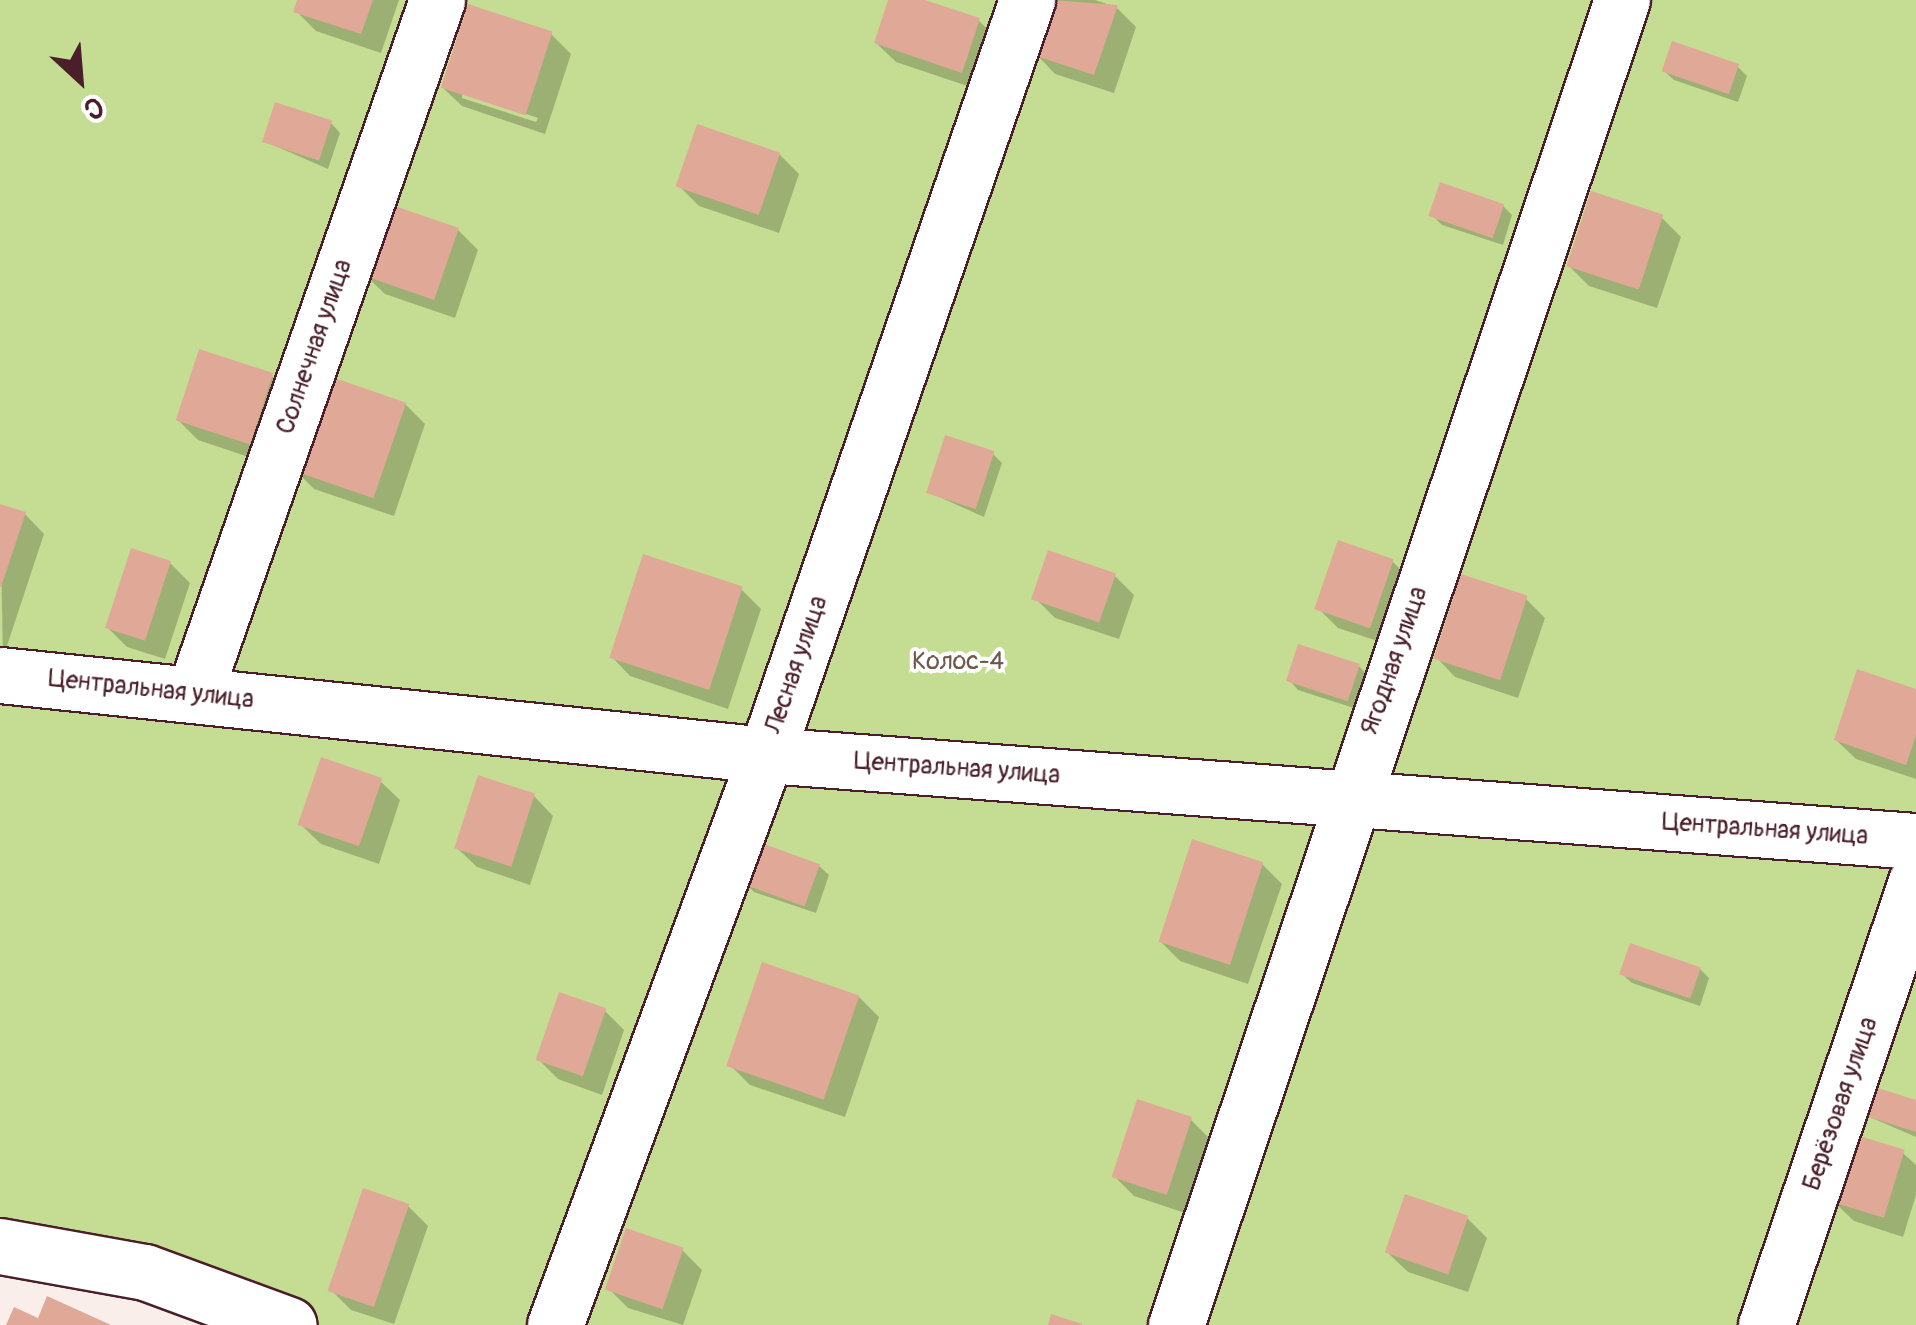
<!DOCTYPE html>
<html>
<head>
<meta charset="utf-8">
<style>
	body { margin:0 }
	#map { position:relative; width:1916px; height:1325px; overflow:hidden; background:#f9eeea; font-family:Pangolin,sans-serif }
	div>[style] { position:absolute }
	.green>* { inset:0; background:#c5dd92 }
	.shadow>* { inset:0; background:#0003 }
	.building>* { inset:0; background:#e0a997; transform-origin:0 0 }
	.roads { filter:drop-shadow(2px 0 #4a1f2b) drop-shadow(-2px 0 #4a1f2b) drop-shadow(0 2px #4a1f2b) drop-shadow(0 -2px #4a1f2b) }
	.street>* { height:55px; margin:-27.5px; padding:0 27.5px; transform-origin:27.5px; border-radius:27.5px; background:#fff }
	span { translate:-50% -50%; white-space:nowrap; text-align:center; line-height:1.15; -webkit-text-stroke:8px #fff; paint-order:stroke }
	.street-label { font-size:25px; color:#4a1f2b }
	.park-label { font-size:25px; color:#6f584a }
	.north { position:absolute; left:30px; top:30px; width:100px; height:100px; -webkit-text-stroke:8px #fff; paint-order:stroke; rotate:154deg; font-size:28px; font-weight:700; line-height:40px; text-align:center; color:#4a1f2b }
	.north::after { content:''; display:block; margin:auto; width:35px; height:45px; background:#4a1f2b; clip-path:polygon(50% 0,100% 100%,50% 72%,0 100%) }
</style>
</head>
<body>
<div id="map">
	<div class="green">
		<i style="clip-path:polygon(0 0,1916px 0,1916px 1325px,222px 1325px,177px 1306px,0 1271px)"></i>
	</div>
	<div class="shadow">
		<i style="clip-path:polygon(300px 0,399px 0,381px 53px,316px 31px,296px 11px)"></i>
		<i style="clip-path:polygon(891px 0,917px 0,979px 21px,999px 40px,982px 91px,896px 62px,876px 43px)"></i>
		<i style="clip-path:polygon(1054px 0,1095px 0,1116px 7px,1136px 27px,1114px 93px,1055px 74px,1036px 54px)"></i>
		<i style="clip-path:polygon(evenodd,551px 34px,571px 54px,545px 134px,462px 106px,442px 87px,551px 34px,462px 92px,538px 118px,536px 122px,462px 98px,462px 92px)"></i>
		<i style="clip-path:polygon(1737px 66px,1747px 76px,1738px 102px,1674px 80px,1664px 71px)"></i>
		<i style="clip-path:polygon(331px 123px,340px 133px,328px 169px,264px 141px)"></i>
		<i style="clip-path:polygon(779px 154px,799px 174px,779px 233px,699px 206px,679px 186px)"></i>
		<i style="clip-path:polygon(1503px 206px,1512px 215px,1503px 245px,1442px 225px,1432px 215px)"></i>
		<i style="clip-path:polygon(1661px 217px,1681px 237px,1657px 308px,1589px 286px,1569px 266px)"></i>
		<i style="clip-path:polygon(458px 230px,478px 250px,455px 318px,385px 294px,365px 275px)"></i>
		<i style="clip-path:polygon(272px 376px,292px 395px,269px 464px,198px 440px,178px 420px)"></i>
		<i style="clip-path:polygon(405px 404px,425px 424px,394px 516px,314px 489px,294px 469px)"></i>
		<i style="clip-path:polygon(993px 454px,1002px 463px,984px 517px,928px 492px)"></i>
		<i style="clip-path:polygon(0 506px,25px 514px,44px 534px,3px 658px)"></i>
		<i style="clip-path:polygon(1392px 561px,1412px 581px,1390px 645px,1338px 628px,1318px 608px)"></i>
		<i style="clip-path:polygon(170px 563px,190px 583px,165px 659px,127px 647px,107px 627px)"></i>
		<i style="clip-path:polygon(1114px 575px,1134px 595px,1119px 639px,1055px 618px,1035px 598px)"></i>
		<i style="clip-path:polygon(741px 589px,761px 609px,728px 709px,630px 676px,611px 656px)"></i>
		<i style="clip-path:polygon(1525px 598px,1545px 618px,1518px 698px,1455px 677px,1436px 657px)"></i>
		<i style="clip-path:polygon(1359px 666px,1368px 676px,1357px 709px,1298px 690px,1289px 680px)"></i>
		<i style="clip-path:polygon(1916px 692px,1916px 779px,1856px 759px,1836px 740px)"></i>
		<i style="clip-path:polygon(380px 781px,400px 800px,379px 864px,321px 844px,301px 825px)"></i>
		<i style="clip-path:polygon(534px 796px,553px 816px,530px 885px,477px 867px,457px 848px)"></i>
		<i style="clip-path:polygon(1262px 864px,1282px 884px,1248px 984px,1180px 961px,1160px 941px)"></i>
		<i style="clip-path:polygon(819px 866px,829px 875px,816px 913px,754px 892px,745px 883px)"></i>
		<i style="clip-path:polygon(1700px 969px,1709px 978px,1700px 1006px,1632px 983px,1622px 974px)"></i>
		<i style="clip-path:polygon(859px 997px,879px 1017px,845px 1117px,750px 1085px,730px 1065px)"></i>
		<i style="clip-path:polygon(604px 1010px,624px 1030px,602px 1095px,558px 1079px,538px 1059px)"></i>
		<i style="clip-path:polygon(1916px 1103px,1916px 1137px,1858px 1112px)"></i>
		<i style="clip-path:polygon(1190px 1119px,1210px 1139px,1185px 1213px,1134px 1196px,1114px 1176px)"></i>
		<i style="clip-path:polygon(1903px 1153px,1916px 1165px,1916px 1195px,1903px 1237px,1854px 1221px,1834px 1202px)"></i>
		<i style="clip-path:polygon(408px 1206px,428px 1226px,394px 1324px,351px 1310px,331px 1290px)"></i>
		<i style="clip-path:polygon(1467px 1218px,1487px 1238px,1468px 1292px,1408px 1272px,1388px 1253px)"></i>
		<i style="clip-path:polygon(682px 1250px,702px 1270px,683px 1325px,628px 1308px,608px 1288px)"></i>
	</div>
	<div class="building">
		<i style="clip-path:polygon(297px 0,373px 0,361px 34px,293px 12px)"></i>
		<i style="clip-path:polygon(888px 0,925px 0,980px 18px,962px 73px,874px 43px)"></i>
		<i style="clip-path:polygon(1051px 0,1118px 5px,1094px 75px,1033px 55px)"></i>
		<i style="left:468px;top:4px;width:89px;height:88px;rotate:18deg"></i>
		<i style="left:1672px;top:41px;width:71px;height:32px;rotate:19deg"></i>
		<i style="left:275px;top:102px;width:60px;height:42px;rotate:18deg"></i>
		<i style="left:697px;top:124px;width:88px;height:66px;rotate:19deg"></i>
		<i style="left:1440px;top:182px;width:68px;height:36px;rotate:19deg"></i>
		<i style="left:1591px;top:191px;width:76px;height:79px;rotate:18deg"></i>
		<i style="left:386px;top:203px;width:77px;height:76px;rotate:19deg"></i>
		<i style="left:199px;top:349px;width:78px;height:75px;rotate:18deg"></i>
		<i style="left:323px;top:374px;width:88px;height:101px;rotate:19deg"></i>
		<i style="left:945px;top:435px;width:52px;height:61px;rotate:18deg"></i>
		<i style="clip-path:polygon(0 504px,26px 512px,1px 587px,0 587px)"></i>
		<i style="left:1338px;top:540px;width:59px;height:73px;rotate:19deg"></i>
		<i style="left:131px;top:548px;width:42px;height:84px;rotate:18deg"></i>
		<i style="left:1048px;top:550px;width:72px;height:52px;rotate:19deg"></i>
		<i style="left:643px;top:554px;width:105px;height:109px;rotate:18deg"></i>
		<i style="left:1461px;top:574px;width:70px;height:89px;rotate:18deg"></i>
		<i style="left:1298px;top:644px;width:65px;height:39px;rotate:18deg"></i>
		<i style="clip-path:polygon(1857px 669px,1916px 689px,1916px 735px,1906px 765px,1834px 740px)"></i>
		<i style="left:321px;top:757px;width:65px;height:72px;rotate:19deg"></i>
		<i style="left:478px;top:775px;width:60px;height:77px;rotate:18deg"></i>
		<i style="left:1192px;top:839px;width:75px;height:108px;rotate:18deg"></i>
		<i style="left:756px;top:841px;width:68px;height:45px;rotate:20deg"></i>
		<i style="left:1630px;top:943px;width:75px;height:33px;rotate:19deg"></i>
		<i style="left:762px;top:962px;width:103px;height:110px;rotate:19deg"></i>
		<i style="left:559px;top:992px;width:50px;height:72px;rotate:19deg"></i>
		<i style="clip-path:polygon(1865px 1084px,1916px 1100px,1916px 1132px,1856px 1113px)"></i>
		<i style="left:1137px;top:1099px;width:58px;height:82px;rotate:18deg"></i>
		<i style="left:1853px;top:1134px;width:54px;height:71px;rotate:17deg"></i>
		<i style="left:363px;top:1188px;width:49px;height:109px;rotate:19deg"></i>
		<i style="left:1405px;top:1194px;width:67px;height:62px;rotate:19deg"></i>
		<i style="left:626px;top:1228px;width:61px;height:65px;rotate:19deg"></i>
		<i style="clip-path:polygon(47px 1296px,111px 1325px,6px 1325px,14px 1307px,38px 1318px)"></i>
		<i style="clip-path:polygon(1051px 1314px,1082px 1324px,1082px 1325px,1048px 1325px)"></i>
	</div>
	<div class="roads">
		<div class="street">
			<i style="left:0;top:675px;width:770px;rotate:5.96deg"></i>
			<i style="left:766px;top:755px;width:1153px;rotate:4.28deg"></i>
			<i style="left:194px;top:694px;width:735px;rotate:-70.7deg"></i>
			<i style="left:0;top:1246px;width:147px;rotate:10.2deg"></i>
			<i style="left:145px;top:1272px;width:153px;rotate:20.2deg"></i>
			<i style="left:555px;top:1325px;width:608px;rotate:-69.69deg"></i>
			<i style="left:766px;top:755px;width:799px;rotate:-70.93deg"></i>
			<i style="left:1176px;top:1325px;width:1398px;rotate:-71.4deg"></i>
			<i style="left:1766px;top:1325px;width:468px;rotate:-71.3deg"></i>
		</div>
	</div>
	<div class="street-label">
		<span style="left:315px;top:347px;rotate:-71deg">Солнечная улица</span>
		<span style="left:1395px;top:661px;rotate:-71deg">Ягодная улица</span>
		<span style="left:797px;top:665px;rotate:-71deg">Лесная улица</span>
		<span style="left:151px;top:690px;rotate:6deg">Центральная улица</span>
		<span style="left:957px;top:769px;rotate:4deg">Центральная улица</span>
		<span style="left:1765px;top:830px;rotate:4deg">Центральная улица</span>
		<span style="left:1841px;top:1104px;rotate:-71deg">Берёзовая улица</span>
	</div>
	<div class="park-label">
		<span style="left:958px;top:662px">Колос-4</span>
	</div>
	<div class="north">С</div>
</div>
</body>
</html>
